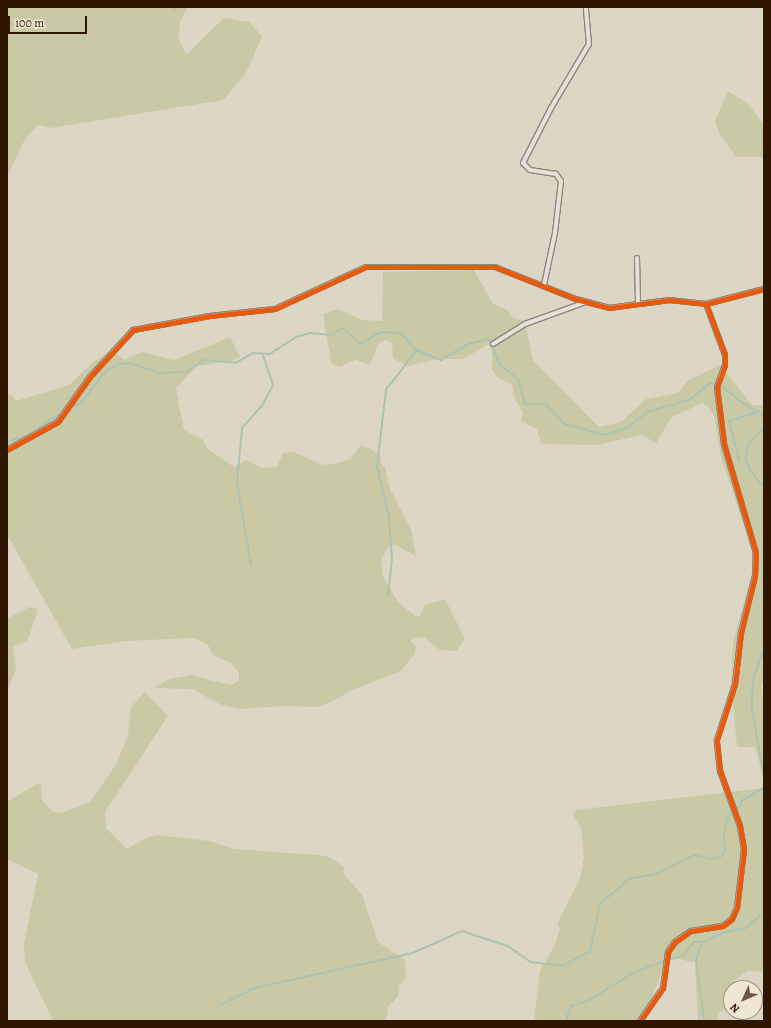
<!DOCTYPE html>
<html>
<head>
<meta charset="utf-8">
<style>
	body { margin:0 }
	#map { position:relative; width:771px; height:1028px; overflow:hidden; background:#ded6c4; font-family:Alegreya,serif }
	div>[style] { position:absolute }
	.green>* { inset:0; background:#c9c9a6 }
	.stream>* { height:1.5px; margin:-0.75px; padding:0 0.75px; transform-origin:0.75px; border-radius:0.75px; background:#adc3b2 }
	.roads { filter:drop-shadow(1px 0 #8f877a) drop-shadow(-1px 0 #8f877a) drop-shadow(0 1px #8f877a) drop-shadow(0 -1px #8f877a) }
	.minor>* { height:4px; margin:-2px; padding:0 2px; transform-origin:2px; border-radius:2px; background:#e5e1d8 }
	.cycleway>* { height:5px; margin:-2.5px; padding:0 2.5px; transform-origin:2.5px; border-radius:2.5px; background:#e8590c }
	span { translate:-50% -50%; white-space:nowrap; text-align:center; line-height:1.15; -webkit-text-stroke:3px #f0e7d2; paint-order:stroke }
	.frame { position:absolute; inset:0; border:8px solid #2f1600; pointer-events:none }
	.north { position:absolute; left:723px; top:980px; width:40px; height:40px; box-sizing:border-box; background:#f0e7d2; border:1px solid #a3937e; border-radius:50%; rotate:225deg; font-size:11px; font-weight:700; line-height:16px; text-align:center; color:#2f1600 }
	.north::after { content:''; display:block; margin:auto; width:14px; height:18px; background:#6c5945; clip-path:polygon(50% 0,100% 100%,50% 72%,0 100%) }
	.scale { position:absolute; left:8px; top:16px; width:79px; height:18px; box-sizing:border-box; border:2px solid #2f1600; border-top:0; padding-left:5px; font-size:12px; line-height:14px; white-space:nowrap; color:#2f1600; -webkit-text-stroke:3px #f0e7d2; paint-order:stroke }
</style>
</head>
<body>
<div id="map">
	<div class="green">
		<i style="clip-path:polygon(7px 7px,188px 7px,180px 22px,178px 37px,186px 55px,224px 18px,249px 22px,262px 36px,246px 73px,223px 100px,51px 128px,38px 125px,25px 139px,7px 176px)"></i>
		<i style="clip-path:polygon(728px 91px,748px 104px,764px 125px,764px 157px,736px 157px,719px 133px,715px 121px)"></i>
		<i style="clip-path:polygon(474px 270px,493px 304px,506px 309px,512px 317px,525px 322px,533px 360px,599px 427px,621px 422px,646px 399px,678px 393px,687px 381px,720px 365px,752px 405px,764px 405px,764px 682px,761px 684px,764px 704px,764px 778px,755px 747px,737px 747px,731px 681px,733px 642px,753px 569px,752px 550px,721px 457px,714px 415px,708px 407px,702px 403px,672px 417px,656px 443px,642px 435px,596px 445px,541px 444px,537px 429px,521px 421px,523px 412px,514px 397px,512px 384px,498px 378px,492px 370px,492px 346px,487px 345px,463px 359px,438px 359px,407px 366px,393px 358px,392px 343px,386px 340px,378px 344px,370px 365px,355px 360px,339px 367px,331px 363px,323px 314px,338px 309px,362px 320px,382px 321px,383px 272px)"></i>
		<i style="clip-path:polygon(230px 337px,240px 357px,232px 361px,197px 366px,176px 388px,184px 430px,203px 440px,208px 449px,234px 467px,246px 460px,261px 468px,277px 467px,283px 453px,294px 452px,322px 465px,338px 463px,350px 459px,361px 445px,373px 450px,381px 457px,381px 464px,385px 467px,390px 489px,411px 529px,416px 556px,395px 545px,389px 546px,381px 559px,383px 576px,398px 602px,416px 617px,420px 616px,425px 605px,445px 599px,465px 639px,456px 651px,440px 650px,425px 638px,417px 637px,410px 641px,416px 646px,415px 653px,401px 671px,352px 690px,331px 702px,316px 707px,283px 706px,239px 709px,219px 704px,193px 689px,153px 688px,169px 679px,191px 675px,230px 685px,239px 681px,239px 673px,231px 663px,213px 655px,208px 645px,194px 638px,126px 641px,72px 649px,7px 535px,7px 397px,11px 394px,16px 401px,69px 385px,93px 362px,113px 350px,124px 360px,142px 352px,174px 360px)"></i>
		<i style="clip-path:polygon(29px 607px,38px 609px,28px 640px,13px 647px,16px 670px,7px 691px,7px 619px)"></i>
		<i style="clip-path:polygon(145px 692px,168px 716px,105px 812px,106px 828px,127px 849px,148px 837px,158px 835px,209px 841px,234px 849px,317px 855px,329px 857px,344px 867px,344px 874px,362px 895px,378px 942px,405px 960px,406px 978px,399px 985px,398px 997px,388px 1006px,386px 1021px,53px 1021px,25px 962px,24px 943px,38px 874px,7px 859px,7px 802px,36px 784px,41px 784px,42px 800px,53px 812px,61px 813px,90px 802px,115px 766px,128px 736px,131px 707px)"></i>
		<i style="clip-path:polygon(764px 788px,764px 972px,747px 971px,734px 981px,731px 1008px,718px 1013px,718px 1021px,698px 1021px,695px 963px,665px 955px,659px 981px,641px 1021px,534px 1021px,540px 970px,554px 947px,560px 929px,557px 924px,580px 879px,584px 857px,581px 828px,573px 814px,576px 810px)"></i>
	</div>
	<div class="stream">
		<i style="left:172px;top:7px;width:4px;rotate:34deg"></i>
		<i style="left:68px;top:410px;width:15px;rotate:-28deg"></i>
		<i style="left:81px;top:403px;width:41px;rotate:-52deg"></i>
		<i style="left:106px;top:371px;width:16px;rotate:-27deg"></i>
		<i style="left:120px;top:364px;width:11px;rotate:-5deg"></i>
		<i style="left:131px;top:363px;width:29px;rotate:20deg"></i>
		<i style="left:158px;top:373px;width:29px;rotate:-2deg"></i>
		<i style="left:187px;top:372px;width:21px;rotate:-35deg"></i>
		<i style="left:204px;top:360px;width:32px;rotate:5deg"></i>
		<i style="left:236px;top:363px;width:20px;rotate:-30deg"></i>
		<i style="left:253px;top:353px;width:17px;rotate:3deg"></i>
		<i style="left:270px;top:354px;width:31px;rotate:-33deg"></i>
		<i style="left:296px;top:337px;width:15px;rotate:-16deg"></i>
		<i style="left:310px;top:333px;width:21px;rotate:5deg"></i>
		<i style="left:331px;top:335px;width:14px;rotate:-30deg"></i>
		<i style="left:343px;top:328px;width:24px;rotate:42deg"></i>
		<i style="left:361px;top:344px;width:23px;rotate:-31deg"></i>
		<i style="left:381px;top:332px;width:20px;rotate:3deg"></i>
		<i style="left:401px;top:333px;width:23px;rotate:47deg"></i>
		<i style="left:417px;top:350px;width:26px;rotate:23deg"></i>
		<i style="left:441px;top:360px;width:32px;rotate:-30deg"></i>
		<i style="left:469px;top:344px;width:21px;rotate:-14deg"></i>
		<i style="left:489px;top:339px;width:27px;rotate:66deg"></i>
		<i style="left:500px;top:364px;width:25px;rotate:40deg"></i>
		<i style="left:519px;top:380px;width:25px;rotate:74deg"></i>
		<i style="left:526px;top:404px;width:20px"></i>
		<i style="left:546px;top:404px;width:28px;rotate:46deg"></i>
		<i style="left:565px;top:424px;width:41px;rotate:15.4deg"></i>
		<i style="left:605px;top:435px;width:23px;rotate:-18deg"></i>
		<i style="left:627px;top:428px;width:26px;rotate:-39deg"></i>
		<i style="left:647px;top:412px;width:44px;rotate:-15.9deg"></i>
		<i style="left:689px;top:400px;width:28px;rotate:-38deg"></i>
		<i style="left:711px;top:383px;width:15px;rotate:20deg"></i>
		<i style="left:725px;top:388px;width:21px;rotate:41deg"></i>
		<i style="left:741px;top:402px;width:26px;rotate:29deg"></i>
		<i style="left:764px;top:428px;width:24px;rotate:132deg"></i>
		<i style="left:748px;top:446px;width:13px;rotate:99deg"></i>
		<i style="left:746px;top:459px;width:13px;rotate:67deg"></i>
		<i style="left:751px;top:471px;width:21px;rotate:51deg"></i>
		<i style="left:7px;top:442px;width:24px;rotate:-19deg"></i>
		<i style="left:30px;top:434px;width:40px;rotate:-34deg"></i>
		<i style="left:739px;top:460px;width:40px;rotate:-104.4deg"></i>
		<i style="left:729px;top:421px;width:31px;rotate:-17deg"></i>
		<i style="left:251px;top:564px;width:81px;rotate:-99.9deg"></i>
		<i style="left:237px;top:484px;width:56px;rotate:-84.9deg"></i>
		<i style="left:242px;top:428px;width:30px;rotate:-48deg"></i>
		<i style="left:262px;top:406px;width:24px;rotate:-62deg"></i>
		<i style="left:273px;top:385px;width:34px;rotate:-109deg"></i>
		<i style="left:388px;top:597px;width:39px;rotate:-84deg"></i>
		<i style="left:392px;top:558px;width:41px;rotate:-94.2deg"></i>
		<i style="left:389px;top:517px;width:51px;rotate:-103.5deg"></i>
		<i style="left:377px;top:467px;width:78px;rotate:-83.3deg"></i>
		<i style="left:386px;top:390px;width:51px;rotate:-52.2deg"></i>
		<i style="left:764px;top:650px;width:29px;rotate:110deg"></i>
		<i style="left:754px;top:677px;width:29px;rotate:94deg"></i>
		<i style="left:752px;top:706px;width:70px;rotate:80.1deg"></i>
		<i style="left:668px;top:960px;width:16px;rotate:-15deg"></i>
		<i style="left:683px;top:956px;width:18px;rotate:-52deg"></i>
		<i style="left:694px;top:942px;width:9px"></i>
		<i style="left:218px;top:1006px;width:41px;rotate:-25.9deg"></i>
		<i style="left:255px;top:988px;width:162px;rotate:-12.5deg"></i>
		<i style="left:413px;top:953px;width:54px;rotate:-24.2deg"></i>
		<i style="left:462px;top:931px;width:48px;rotate:18.1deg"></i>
		<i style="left:508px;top:946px;width:28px;rotate:35deg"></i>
		<i style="left:531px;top:962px;width:31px;rotate:7deg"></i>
		<i style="left:562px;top:966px;width:31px;rotate:-27deg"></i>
		<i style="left:590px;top:952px;width:49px;rotate:-78.2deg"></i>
		<i style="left:600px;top:904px;width:38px;rotate:-41deg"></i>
		<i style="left:629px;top:879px;width:31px;rotate:-11deg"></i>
		<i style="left:659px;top:873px;width:39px;rotate:-27deg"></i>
		<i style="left:694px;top:855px;width:18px;rotate:13deg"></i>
		<i style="left:712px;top:859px;width:10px;rotate:-17deg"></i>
		<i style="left:722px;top:856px;width:7px;rotate:-63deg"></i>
		<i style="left:725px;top:850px;width:12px;rotate:-95deg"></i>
		<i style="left:724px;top:838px;width:21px;rotate:-82deg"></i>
		<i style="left:727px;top:817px;width:10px;rotate:-29deg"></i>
		<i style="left:736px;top:812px;width:14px;rotate:-60deg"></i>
		<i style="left:743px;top:800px;width:24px;rotate:-30deg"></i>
		<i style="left:566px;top:1021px;width:16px;rotate:-72deg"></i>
		<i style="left:571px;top:1006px;width:18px;rotate:-16deg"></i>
		<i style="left:588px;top:1001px;width:53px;rotate:-31.9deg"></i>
		<i style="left:633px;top:973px;width:34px;rotate:-21deg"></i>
		<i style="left:704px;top:1021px;width:62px;rotate:-97.5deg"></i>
		<i style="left:696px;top:960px;width:19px;rotate:-69deg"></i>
		<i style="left:703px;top:942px;width:23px;rotate:-25deg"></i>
		<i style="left:724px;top:932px;width:22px;rotate:-10deg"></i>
		<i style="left:746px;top:928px;width:23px;rotate:-40deg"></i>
	</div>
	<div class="roads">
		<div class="minor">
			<i style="left:637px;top:258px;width:45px;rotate:88.7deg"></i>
			<i style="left:544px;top:285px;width:53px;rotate:-78.1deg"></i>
			<i style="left:555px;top:233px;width:52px;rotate:-83.4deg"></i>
			<i style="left:561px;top:181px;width:9px;rotate:-126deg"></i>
			<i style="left:556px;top:174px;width:26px;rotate:-171deg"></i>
			<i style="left:530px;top:170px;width:10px;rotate:-135deg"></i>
			<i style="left:523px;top:163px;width:62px;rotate:-63deg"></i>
			<i style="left:551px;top:108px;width:74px;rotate:-59.3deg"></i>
			<i style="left:589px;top:44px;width:37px;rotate:-95deg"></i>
			<i style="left:493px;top:344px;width:38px;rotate:-32deg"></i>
			<i style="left:525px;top:324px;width:65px;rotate:-19.8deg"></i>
			<i style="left:7px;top:450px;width:58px;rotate:-28.8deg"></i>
			<i style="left:58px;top:422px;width:55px;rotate:-54.6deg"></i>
			<i style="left:90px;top:377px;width:64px;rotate:-47.5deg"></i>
			<i style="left:133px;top:330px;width:78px;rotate:-10.3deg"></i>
			<i style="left:210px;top:316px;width:65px;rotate:-6.1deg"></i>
			<i style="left:275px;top:309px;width:100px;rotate:-24.8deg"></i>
			<i style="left:366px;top:267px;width:129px"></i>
			<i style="left:495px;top:267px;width:87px;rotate:21.6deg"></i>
			<i style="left:576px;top:299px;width:34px;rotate:15deg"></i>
			<i style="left:609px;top:308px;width:61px;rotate:-7.6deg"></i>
			<i style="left:669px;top:300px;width:37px;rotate:6deg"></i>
			<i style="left:706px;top:304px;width:60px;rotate:-14.5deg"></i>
			<i style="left:640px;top:1021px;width:40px;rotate:-55.1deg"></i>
			<i style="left:663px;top:988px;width:36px;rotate:-82deg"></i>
			<i style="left:668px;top:952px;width:12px;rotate:-55deg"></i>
			<i style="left:675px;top:942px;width:19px;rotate:-35deg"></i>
			<i style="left:691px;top:931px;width:32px;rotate:-9deg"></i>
			<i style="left:723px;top:926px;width:11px;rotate:-38deg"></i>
			<i style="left:732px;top:919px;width:12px;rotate:-66deg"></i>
			<i style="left:737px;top:908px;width:59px;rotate:-83.2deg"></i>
			<i style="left:744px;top:849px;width:23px;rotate:-100deg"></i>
			<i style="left:740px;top:826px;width:59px;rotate:-110deg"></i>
			<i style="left:720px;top:771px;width:31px;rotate:-96deg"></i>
			<i style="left:717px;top:740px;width:59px;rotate:-72.2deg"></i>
			<i style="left:735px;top:684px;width:51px;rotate:-83.3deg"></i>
			<i style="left:741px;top:633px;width:59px;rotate:-76.2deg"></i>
			<i style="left:755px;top:576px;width:23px;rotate:-88deg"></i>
			<i style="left:756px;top:553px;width:114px;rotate:-106.4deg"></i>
			<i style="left:724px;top:444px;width:57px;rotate:-97deg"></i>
			<i style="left:717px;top:387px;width:23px;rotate:-70deg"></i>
			<i style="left:725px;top:365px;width:10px;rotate:-90deg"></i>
			<i style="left:725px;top:355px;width:54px;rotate:-110.4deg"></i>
		</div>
	</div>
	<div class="cycleway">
		<i style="left:7px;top:450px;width:58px;rotate:-28.8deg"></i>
		<i style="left:58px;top:422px;width:55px;rotate:-54.6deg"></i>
		<i style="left:90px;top:377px;width:64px;rotate:-47.5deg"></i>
		<i style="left:133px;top:330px;width:78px;rotate:-10.3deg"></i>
		<i style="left:210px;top:316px;width:65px;rotate:-6.1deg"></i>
		<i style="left:275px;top:309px;width:100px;rotate:-24.8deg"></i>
		<i style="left:366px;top:267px;width:129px"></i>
		<i style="left:495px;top:267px;width:87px;rotate:21.6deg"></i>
		<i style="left:576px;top:299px;width:34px;rotate:15deg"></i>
		<i style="left:609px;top:308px;width:61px;rotate:-7.6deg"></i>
		<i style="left:669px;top:300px;width:37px;rotate:6deg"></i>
		<i style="left:706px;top:304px;width:60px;rotate:-14.5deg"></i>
		<i style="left:640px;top:1021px;width:40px;rotate:-55.1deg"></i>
		<i style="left:663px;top:988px;width:36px;rotate:-82deg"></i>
		<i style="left:668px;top:952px;width:12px;rotate:-55deg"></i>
		<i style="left:675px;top:942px;width:19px;rotate:-35deg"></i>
		<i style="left:691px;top:931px;width:32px;rotate:-9deg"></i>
		<i style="left:723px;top:926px;width:11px;rotate:-38deg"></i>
		<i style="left:732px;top:919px;width:12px;rotate:-66deg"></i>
		<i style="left:737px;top:908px;width:59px;rotate:-83.2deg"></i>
		<i style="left:744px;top:849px;width:23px;rotate:-100deg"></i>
		<i style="left:740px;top:826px;width:59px;rotate:-110deg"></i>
		<i style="left:720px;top:771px;width:31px;rotate:-96deg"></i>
		<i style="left:717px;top:740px;width:59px;rotate:-72.2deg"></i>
		<i style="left:735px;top:684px;width:51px;rotate:-83.3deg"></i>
		<i style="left:741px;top:633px;width:59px;rotate:-76.2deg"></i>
		<i style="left:755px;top:576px;width:23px;rotate:-88deg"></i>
		<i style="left:756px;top:553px;width:114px;rotate:-106.4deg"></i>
		<i style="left:724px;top:444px;width:57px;rotate:-97deg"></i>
		<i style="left:717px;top:387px;width:23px;rotate:-70deg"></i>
		<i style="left:725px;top:365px;width:10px;rotate:-90deg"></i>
		<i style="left:725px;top:355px;width:54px;rotate:-110.4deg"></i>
	</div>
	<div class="frame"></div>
	<div class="north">N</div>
	<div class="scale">100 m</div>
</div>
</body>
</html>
